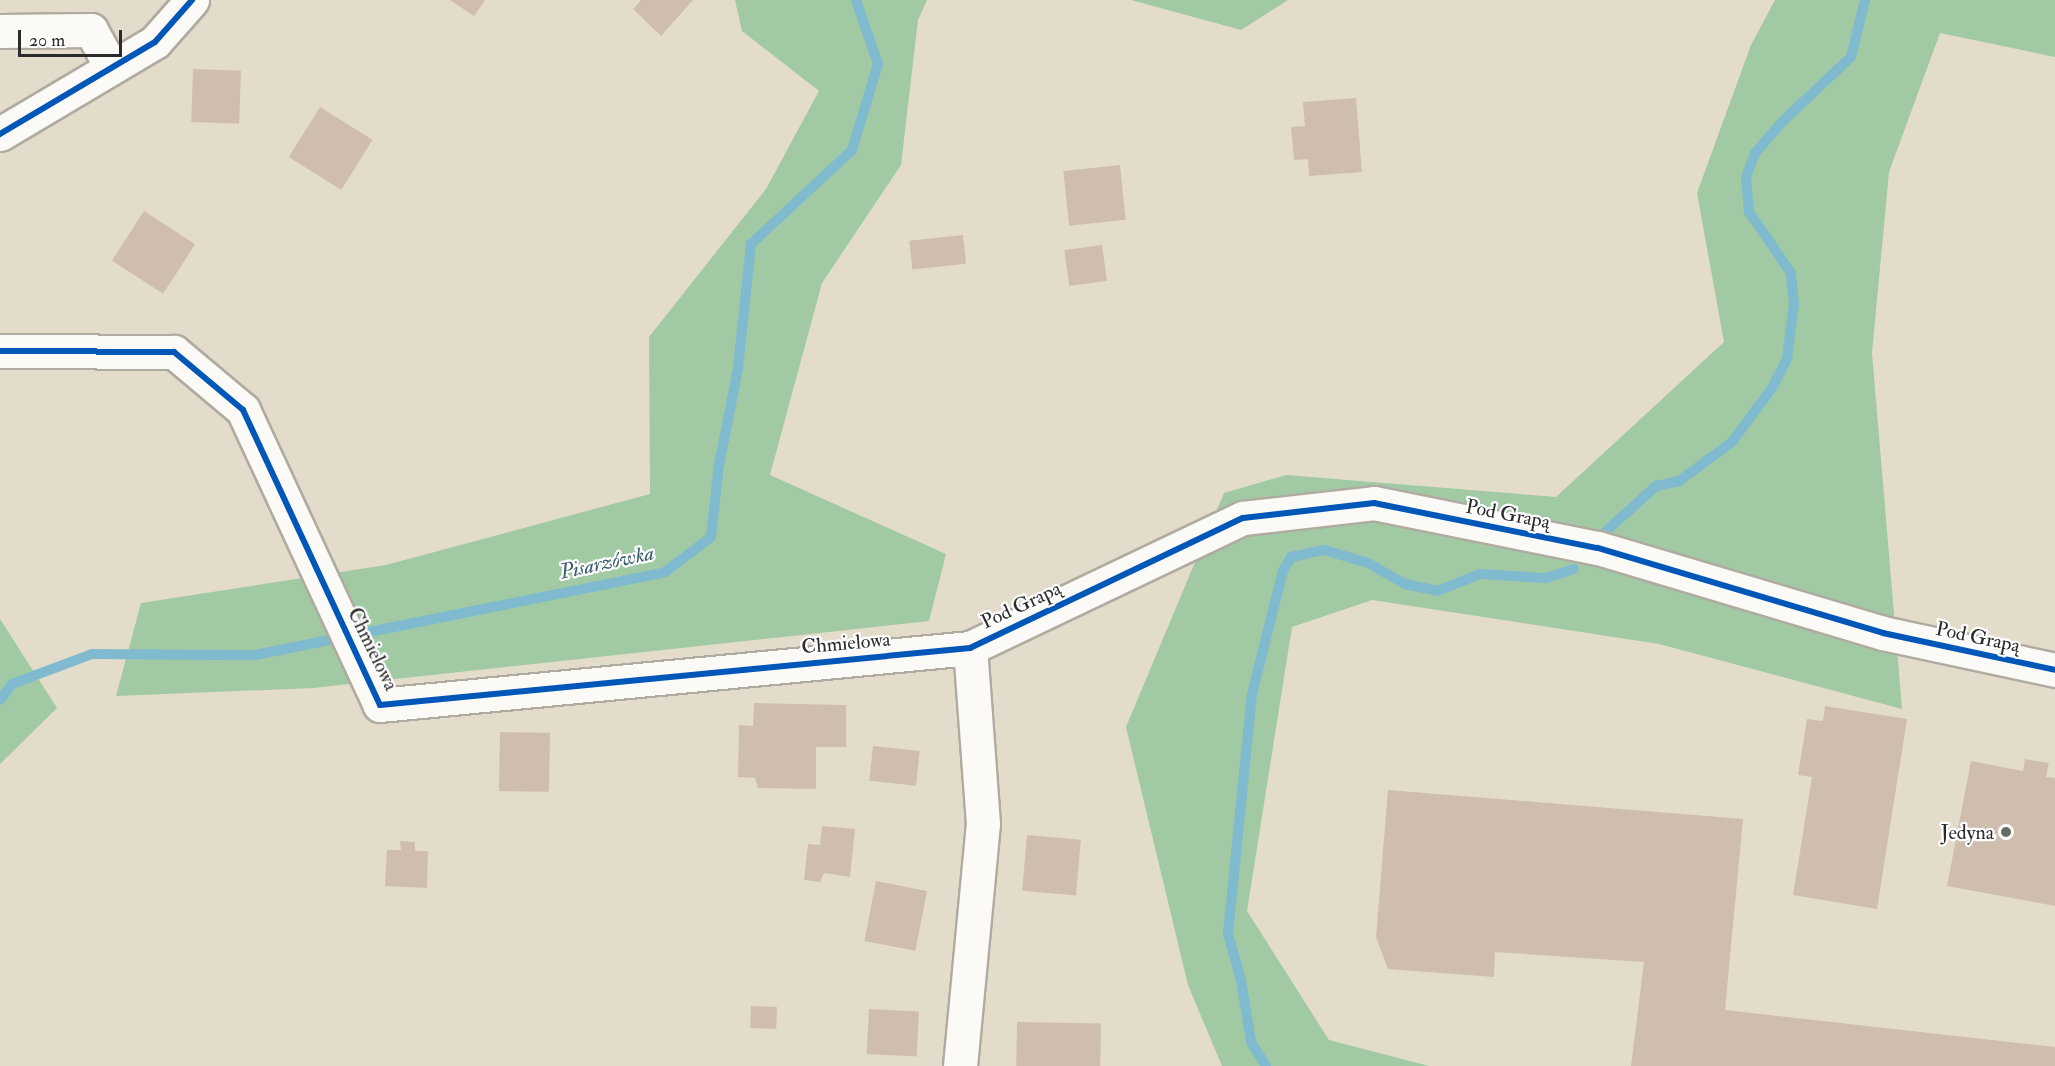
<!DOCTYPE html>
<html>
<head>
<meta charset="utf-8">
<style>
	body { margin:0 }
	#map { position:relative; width:2055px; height:1066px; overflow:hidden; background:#e4dcca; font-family:"IM FELL Double Pica",serif }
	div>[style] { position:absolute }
	.forest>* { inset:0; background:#a0c9a4 }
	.stream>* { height:10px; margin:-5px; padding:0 5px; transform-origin:5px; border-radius:5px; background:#7fbacf }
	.building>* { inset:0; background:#cfbead; transform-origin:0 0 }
	.roads { filter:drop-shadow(2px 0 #b0aba0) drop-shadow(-2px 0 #b0aba0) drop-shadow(0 2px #b0aba0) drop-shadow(0 -2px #b0aba0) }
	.minor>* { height:33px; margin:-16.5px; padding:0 16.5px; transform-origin:16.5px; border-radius:16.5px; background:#fbfaf7 }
	.cycleway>* { height:6px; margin:-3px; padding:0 3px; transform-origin:3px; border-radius:3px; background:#0057b8 }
	.dots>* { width:16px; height:16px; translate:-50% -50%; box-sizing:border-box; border:3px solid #fff; border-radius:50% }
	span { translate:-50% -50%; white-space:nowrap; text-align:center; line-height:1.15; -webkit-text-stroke:4.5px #fff; paint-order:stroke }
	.street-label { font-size:20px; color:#2b2b2b }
	.poi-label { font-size:20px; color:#2b2b2b }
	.right { translate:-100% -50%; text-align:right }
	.water-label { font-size:21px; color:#3b5e6d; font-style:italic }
	.scale { position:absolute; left:18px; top:30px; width:104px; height:27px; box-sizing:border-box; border:3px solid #2b2b2b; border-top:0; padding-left:8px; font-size:18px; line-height:21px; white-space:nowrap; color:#2b2b2b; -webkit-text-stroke:4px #fff; paint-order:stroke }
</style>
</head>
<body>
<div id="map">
	<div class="forest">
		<i style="clip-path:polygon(735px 0,927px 0,918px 20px,901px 165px,822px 283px,770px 475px,946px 554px,929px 621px,313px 688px,116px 696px,141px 603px,386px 565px,650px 494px,649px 337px,766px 189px,819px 91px,742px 31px)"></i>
		<i style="clip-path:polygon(1131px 0,1288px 0,1241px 30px)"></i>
		<i style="clip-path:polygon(1775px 0,2055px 0,2055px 57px,1940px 33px,1889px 172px,1872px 353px,1902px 709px,1659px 644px,1372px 600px,1292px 627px,1247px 911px,1329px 1040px,1429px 1066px,1222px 1066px,1188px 985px,1126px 727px,1224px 493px,1286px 475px,1556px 497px,1724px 342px,1697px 193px,1751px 45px)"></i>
		<i style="clip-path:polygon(0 619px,57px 708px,0 764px)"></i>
	</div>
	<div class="stream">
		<i style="left:1605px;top:532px;width:69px;rotate:-42deg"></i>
		<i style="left:1656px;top:486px;width:24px;rotate:-12deg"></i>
		<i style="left:1679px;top:481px;width:66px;rotate:-36.3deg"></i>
		<i style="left:1732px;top:442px;width:67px;rotate:-53.5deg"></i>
		<i style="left:1772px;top:388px;width:34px;rotate:-63deg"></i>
		<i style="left:1787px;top:358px;width:54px;rotate:-82.6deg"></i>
		<i style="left:1794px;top:304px;width:31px;rotate:-96deg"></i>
		<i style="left:1791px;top:273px;width:74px;rotate:-124.5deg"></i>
		<i style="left:1749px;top:212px;width:35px;rotate:-95deg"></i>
		<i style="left:1746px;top:177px;width:26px;rotate:-69deg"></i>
		<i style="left:1755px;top:153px;width:43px;rotate:-48.8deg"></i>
		<i style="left:1783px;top:121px;width:93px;rotate:-43.3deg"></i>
		<i style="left:1851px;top:57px;width:59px;rotate:-76.2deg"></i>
		<i style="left:0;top:700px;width:20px;rotate:-53deg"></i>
		<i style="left:12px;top:684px;width:85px;rotate:-20.6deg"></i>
		<i style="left:92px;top:654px;width:163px;rotate:0.4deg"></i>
		<i style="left:255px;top:655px;width:418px;rotate:-11.4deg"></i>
		<i style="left:665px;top:572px;width:58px;rotate:-37.3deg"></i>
		<i style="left:711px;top:537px;width:72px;rotate:-83.7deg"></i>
		<i style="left:719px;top:465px;width:99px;rotate:-78.9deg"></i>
		<i style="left:738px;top:368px;width:125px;rotate:-84deg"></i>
		<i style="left:751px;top:244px;width:138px;rotate:-42.9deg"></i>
		<i style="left:852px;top:150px;width:90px;rotate:-73.2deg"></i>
		<i style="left:878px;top:64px;width:68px;rotate:-109deg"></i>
		<i style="left:1266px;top:1066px;width:28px;rotate:-122deg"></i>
		<i style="left:1251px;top:1042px;width:63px;rotate:-99.2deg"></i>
		<i style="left:1241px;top:980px;width:48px;rotate:-105.8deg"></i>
		<i style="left:1228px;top:934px;width:241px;rotate:-84.3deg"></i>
		<i style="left:1252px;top:694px;width:127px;rotate:-75.9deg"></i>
		<i style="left:1283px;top:571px;width:16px;rotate:-60deg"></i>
		<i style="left:1291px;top:557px;width:34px;rotate:-12deg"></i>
		<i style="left:1324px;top:550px;width:46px;rotate:16.5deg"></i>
		<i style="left:1368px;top:563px;width:43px;rotate:29.6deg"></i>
		<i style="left:1405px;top:584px;width:33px;rotate:12deg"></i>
		<i style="left:1437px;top:591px;width:46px;rotate:-21.6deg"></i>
		<i style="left:1480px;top:574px;width:66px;rotate:3.5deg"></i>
		<i style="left:1546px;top:578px;width:29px;rotate:-18deg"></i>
	</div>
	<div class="building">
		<i style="clip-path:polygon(450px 0,485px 0,474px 16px)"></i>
		<i style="clip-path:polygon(641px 0,693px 0,661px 36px,633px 9px)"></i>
		<i style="left:193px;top:69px;width:48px;height:53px;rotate:2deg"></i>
		<i style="clip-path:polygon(1356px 98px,1362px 172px,1309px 176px,1308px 159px,1294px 160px,1291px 127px,1305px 126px,1303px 102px)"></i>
		<i style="left:320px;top:107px;width:62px;height:59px;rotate:32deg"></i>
		<i style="left:1120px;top:165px;width:55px;height:57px;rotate:84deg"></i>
		<i style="left:144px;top:211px;width:61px;height:59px;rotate:33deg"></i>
		<i style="left:963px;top:235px;width:29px;height:54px;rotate:84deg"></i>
		<i style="left:1102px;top:245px;width:36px;height:38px;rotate:82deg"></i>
		<i style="clip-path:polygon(754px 703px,846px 705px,846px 747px,816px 747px,816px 789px,758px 788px,755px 778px,738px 777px,739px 725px,753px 726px)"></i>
		<i style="clip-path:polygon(1825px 706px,1907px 719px,1877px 909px,1793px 895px,1812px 777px,1798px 775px,1807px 719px,1823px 721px)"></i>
		<i style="left:500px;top:732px;width:50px;height:59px;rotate:1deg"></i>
		<i style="left:873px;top:746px;width:47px;height:35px;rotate:6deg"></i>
		<i style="clip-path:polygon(2025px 759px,2049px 763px,2046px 777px,2055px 778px,2055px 906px,1947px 886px,1971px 761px,2023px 771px)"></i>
		<i style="clip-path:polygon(1388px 790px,1743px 819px,1725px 1010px,2055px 1047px,2055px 1066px,1631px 1066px,1644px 962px,1495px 952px,1494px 977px,1388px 969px,1376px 937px)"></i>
		<i style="clip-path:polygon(822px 826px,855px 829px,850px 877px,824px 873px,820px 882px,804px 880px,808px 844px,820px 845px)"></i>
		<i style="left:1027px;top:835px;width:54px;height:56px;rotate:5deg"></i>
		<i style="clip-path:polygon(400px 841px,415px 842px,415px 851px,428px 851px,427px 888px,385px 886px,387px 850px,401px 850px)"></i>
		<i style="left:876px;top:881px;width:52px;height:61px;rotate:11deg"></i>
		<i style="left:751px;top:1006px;width:26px;height:22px;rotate:2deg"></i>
		<i style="left:869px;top:1009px;width:50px;height:45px;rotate:3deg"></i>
		<i style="left:1017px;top:1022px;width:84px;height:44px;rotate:1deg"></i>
	</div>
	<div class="roads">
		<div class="minor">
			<i style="left:0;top:31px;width:91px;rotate:-0.6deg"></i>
			<i style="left:91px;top:30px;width:42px;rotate:61.6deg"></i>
			<i style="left:0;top:134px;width:180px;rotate:-30.7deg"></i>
			<i style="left:155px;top:42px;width:56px;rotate:-48.6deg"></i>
			<i style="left:0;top:351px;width:174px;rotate:0.3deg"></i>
			<i style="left:174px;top:352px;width:90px;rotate:40deg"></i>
			<i style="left:243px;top:410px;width:325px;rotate:65.1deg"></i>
			<i style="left:380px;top:705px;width:593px;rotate:-5.52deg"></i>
			<i style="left:970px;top:648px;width:302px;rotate:-25.5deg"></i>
			<i style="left:1243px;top:518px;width:132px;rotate:-6.5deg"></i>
			<i style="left:1374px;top:503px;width:228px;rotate:11.4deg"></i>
			<i style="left:1598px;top:548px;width:297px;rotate:16.6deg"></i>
			<i style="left:1883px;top:633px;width:176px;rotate:12.1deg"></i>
			<i style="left:960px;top:1066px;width:243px;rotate:-84.6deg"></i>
			<i style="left:983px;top:824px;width:176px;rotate:-94.2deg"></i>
		</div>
	</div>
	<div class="cycleway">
		<i style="left:0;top:134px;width:180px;rotate:-30.7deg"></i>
		<i style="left:155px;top:42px;width:56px;rotate:-48.6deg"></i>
		<i style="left:0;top:351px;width:174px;rotate:0.3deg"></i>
		<i style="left:174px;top:352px;width:90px;rotate:40deg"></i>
		<i style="left:243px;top:410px;width:325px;rotate:65.1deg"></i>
		<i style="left:380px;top:705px;width:593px;rotate:-5.52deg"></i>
		<i style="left:970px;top:648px;width:302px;rotate:-25.5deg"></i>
		<i style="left:1243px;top:518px;width:132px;rotate:-6.5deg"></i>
		<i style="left:1374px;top:503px;width:228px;rotate:11.4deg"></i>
		<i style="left:1598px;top:548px;width:297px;rotate:16.6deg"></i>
		<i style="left:1883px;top:633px;width:176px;rotate:12.1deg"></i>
	</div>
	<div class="dots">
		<i style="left:2006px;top:832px;background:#6c6963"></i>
	</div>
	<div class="street-label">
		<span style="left:1508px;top:514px;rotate:11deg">Pod Grapą</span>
		<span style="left:1021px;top:605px;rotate:-25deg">Pod Grapą</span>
		<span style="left:1978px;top:637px;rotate:12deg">Pod Grapą</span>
		<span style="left:846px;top:643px;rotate:-5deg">Chmielowa</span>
		<span style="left:373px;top:649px;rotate:64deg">Chmielowa</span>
	</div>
	<div class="poi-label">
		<span class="right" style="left:1994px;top:832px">Jedyna</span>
	</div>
	<div class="water-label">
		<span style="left:607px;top:563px;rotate:-12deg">Pisarzówka</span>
	</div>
	<div class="scale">20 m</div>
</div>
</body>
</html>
